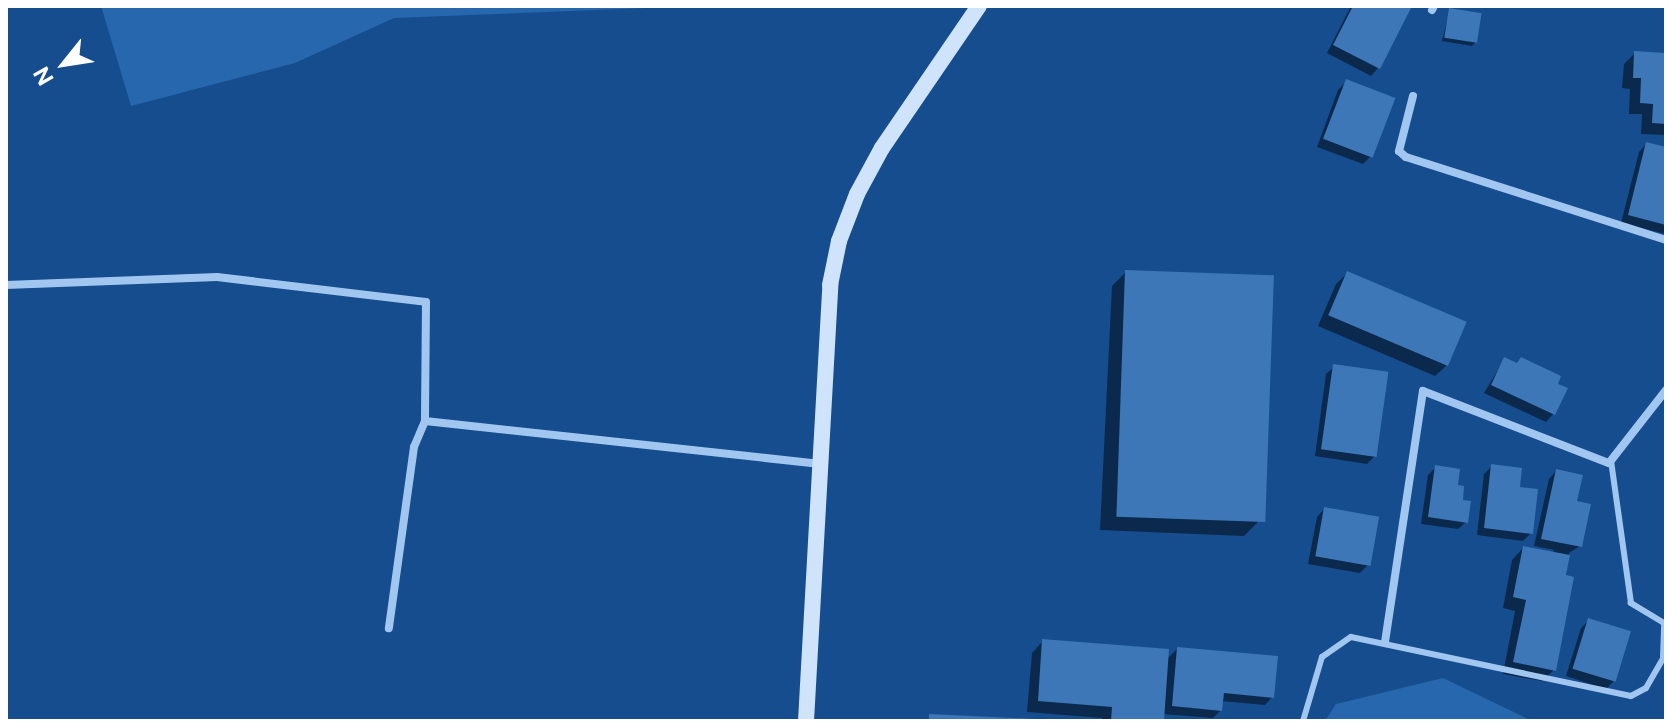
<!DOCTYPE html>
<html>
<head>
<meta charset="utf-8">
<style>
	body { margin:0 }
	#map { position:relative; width:1672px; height:727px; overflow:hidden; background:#154d8f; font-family:"Public Sans",sans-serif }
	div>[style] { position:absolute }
	.green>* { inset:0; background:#2767ad }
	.shadow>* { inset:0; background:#0007 }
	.building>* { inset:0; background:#3d77b8; transform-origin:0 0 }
	.lane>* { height:6px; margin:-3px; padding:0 3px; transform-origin:3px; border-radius:3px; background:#a1c6f0 }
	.street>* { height:8px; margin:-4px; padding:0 4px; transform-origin:4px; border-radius:4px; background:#a1c6f0 }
	.secondary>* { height:16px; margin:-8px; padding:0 8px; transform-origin:8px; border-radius:8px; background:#cfe3fb }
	span { translate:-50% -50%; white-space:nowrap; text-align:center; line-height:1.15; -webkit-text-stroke:8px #154d8f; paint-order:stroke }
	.frame { position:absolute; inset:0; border:8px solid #fff; pointer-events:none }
	.north { position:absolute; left:24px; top:24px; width:80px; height:80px; -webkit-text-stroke:6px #154d8f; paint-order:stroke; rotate:240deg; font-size:22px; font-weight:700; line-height:32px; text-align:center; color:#fff }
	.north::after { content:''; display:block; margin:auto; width:28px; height:36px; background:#fff; clip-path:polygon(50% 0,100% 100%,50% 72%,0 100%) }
</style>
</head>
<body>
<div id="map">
	<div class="green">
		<i style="clip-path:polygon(101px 6px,697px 6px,394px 18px,295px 63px,131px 106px)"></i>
		<i style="clip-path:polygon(1443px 678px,1532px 721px,1325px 721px,1336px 704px)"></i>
	</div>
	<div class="shadow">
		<i style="clip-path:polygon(1351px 6px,1407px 6px,1378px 68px,1371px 76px,1327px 53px)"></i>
		<i style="clip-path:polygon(1450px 10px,1476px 42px,1472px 46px,1442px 41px)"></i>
		<i style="clip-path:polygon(1635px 53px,1666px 55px,1666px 135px,1641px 134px,1642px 114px,1629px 114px,1630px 89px,1622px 88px,1624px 64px)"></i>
		<i style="clip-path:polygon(1346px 82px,1370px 157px,1363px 164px,1317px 147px,1338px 90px)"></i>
		<i style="clip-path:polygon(1646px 144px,1666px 149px,1666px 234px,1621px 223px,1639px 152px)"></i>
		<i style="clip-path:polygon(1126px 272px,1258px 522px,1244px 536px,1100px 530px,1112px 286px)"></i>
		<i style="clip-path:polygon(1347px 273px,1447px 365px,1435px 376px,1318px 326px,1336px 284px)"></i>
		<i style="clip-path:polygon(1504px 360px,1553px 414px,1546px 422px,1484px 393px)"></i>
		<i style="clip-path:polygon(1334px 367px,1375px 456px,1367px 464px,1315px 456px,1326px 374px)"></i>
		<i style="clip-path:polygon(1492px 466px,1518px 488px,1531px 533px,1523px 541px,1477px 535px,1484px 474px)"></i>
		<i style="clip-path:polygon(1436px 467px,1455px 486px,1466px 522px,1458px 529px,1421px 524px,1428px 475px)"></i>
		<i style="clip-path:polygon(1556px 471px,1575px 503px,1580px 546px,1569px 553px,1554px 670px,1542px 681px,1503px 674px,1515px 611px,1503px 608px,1512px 560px,1523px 548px,1553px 554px,1554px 550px,1534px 546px,1549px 479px)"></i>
		<i style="clip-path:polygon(1324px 509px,1368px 565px,1360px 573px,1308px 564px,1317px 517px)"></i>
		<i style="clip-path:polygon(1589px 620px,1614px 681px,1606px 689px,1566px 676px,1581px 628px)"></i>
		<i style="clip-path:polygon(1043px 641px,1166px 660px,1177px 649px,1272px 697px,1265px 705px,1221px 701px,1221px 710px,1213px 718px,1163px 714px,1162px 721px,1102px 721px,1102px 718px,1027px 712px,1032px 653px)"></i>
	</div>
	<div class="building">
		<i style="clip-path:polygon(1353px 6px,1412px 6px,1380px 69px,1333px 45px)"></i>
		<i style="left:1449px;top:8px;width:33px;height:30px;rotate:9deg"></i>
		<i style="clip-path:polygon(1634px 51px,1666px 53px,1666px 124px,1652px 123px,1653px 104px,1640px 103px,1641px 78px,1633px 78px)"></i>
		<i style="left:1346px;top:79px;width:53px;height:64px;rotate:21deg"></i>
		<i style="clip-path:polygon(1646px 142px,1666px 147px,1666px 225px,1628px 215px)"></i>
		<i style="left:1125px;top:270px;width:149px;height:247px;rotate:2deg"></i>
		<i style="left:1347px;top:271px;width:130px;height:48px;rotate:23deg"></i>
		<i style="clip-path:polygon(1504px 357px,1517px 363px,1521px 357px,1561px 376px,1558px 384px,1568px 388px,1555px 415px,1491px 385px)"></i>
		<i style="left:1333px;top:364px;width:56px;height:86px;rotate:8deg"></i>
		<i style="clip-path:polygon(1491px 464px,1522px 468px,1520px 487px,1538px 489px,1533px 534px,1484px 528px)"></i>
		<i style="clip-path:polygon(1435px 465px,1460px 469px,1458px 485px,1464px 486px,1463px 500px,1471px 501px,1468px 523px,1428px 517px)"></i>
		<i style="clip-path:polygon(1556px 469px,1583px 475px,1577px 501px,1591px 504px,1582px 547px,1541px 539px)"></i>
		<i style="left:1324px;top:507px;width:56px;height:50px;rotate:10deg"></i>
		<i style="clip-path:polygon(1523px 546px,1570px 555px,1566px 575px,1574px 577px,1556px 671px,1513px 662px,1526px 600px,1513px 597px)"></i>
		<i style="left:1588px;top:618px;width:45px;height:53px;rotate:17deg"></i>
		<i style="clip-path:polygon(1042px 639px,1169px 649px,1164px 721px,1111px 721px,1112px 707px,1038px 701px)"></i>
		<i style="clip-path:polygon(1177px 647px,1278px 656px,1274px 698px,1224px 693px,1222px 711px,1172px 706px)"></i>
		<i style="clip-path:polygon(929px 714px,1036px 719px,1036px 721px,929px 721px)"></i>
	</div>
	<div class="lane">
		<i style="left:1303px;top:721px;width:67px;rotate:-73.5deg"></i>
		<i style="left:1322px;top:657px;width:35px;rotate:-35deg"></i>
		<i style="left:1351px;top:637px;width:286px;rotate:11.9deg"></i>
		<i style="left:1631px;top:696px;width:17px;rotate:-28deg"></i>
		<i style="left:1646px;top:688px;width:34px;rotate:-60deg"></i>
		<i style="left:1663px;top:658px;width:35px;rotate:-88deg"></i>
		<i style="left:1664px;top:623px;width:39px;rotate:-149deg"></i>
		<i style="left:1631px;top:603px;width:143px;rotate:-98deg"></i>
	</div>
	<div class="street">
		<i style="left:1432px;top:10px;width:4px;rotate:-63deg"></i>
		<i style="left:1413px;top:96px;width:57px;rotate:104.3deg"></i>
		<i style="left:1399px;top:151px;width:9px;rotate:41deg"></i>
		<i style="left:1406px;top:157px;width:273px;rotate:17.7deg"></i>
		<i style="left:6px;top:285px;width:211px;rotate:-2.2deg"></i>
		<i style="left:217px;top:277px;width:210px;rotate:6.8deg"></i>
		<i style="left:426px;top:302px;width:119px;rotate:90.5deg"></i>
		<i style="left:425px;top:421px;width:28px;rotate:113deg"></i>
		<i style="left:414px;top:447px;width:183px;rotate:97.9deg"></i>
		<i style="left:425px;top:421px;width:398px;rotate:6.2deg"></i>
		<i style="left:1385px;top:642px;width:254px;rotate:-81.4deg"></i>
		<i style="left:1423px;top:391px;width:199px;rotate:21.2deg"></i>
		<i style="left:1609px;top:463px;width:93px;rotate:-52deg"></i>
	</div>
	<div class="secondary">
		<i style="left:806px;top:721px;width:437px;rotate:-86.8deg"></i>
		<i style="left:830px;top:285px;width:45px;rotate:-78.4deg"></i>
		<i style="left:839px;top:241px;width:50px;rotate:-69deg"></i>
		<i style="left:857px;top:194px;width:52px;rotate:-61.5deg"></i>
		<i style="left:882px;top:148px;width:172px;rotate:-55.7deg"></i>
	</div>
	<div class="frame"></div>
	<div class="north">N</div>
</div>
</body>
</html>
